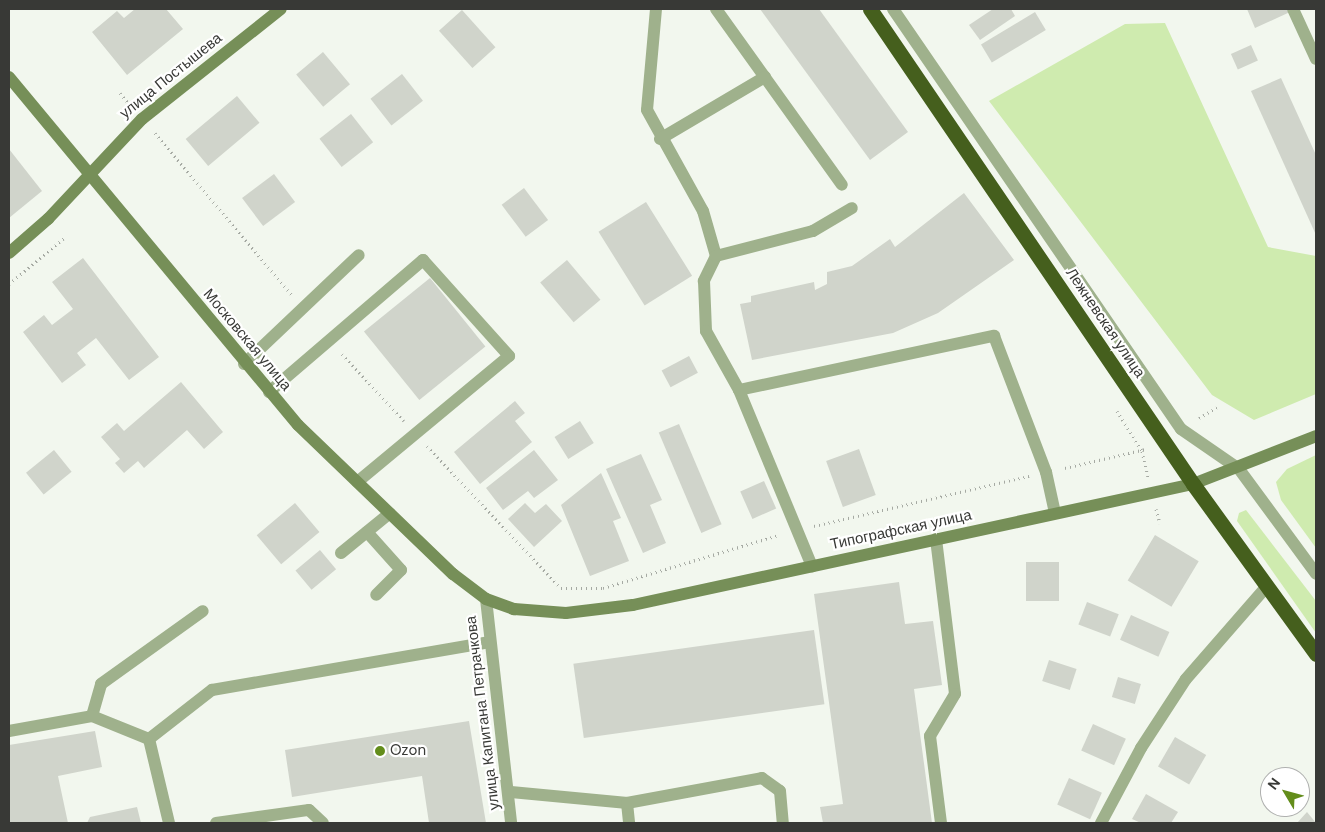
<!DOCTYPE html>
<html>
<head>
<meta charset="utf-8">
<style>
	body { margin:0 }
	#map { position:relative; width:1325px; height:832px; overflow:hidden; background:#f2f7ee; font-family:"DM Sans",sans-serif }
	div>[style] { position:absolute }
	.green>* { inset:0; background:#cfebaf }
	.building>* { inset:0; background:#d0d4cb; transform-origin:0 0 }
	.path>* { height:3px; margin-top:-1.5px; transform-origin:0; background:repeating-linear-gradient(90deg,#a6aaa3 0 1px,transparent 0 5px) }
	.lane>* { height:12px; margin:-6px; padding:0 6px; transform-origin:6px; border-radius:6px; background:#9fb18c }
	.street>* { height:12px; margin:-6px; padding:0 6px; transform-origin:6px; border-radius:6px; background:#9fb18c }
	.secondary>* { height:12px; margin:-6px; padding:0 6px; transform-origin:6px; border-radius:6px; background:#768f58 }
	.highway>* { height:15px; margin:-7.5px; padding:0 7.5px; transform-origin:7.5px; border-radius:7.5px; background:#455f1d }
	.dots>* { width:14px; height:14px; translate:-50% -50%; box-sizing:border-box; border:2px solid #fff; border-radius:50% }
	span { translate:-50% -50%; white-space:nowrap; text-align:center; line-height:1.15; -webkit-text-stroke:4.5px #fff; paint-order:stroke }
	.street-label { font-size:15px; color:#383936 }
	.poi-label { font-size:15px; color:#383936 }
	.left { translate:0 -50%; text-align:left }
	.frame { position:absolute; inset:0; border:10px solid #383936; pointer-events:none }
	.north { position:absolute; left:1260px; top:767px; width:50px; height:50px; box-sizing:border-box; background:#fff; border:1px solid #afb0af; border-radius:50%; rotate:307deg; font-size:14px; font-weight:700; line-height:20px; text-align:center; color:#383936 }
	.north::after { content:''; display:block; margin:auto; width:18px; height:22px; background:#638d1b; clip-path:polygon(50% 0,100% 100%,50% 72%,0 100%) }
</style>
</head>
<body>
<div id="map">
	<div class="green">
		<i style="clip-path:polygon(1165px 23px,1268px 247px,1316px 256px,1316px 394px,1254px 420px,1212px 395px,989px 101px,1125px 24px)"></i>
		<i style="clip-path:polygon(1316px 455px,1316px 548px,1281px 500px,1276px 482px,1287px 469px)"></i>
		<i style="clip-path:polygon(1246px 510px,1316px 601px,1316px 633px,1237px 521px,1239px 513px)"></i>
	</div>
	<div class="building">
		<i style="clip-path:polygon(135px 9px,166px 9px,183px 29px,127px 75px,92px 32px,117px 11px,124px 18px)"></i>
		<i style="clip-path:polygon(760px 9px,819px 9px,908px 132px,870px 160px)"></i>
		<i style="clip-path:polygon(993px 9px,1011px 9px,1015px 16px,980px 40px,969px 25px)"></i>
		<i style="clip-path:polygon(1247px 9px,1288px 9px,1290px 12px,1255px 28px)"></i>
		<i style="left:462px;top:10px;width:50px;height:31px;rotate:48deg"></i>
		<i style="left:1035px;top:12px;width:21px;height:63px;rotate:59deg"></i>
		<i style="left:1251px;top:45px;width:17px;height:22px;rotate:66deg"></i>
		<i style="left:323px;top:52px;width:42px;height:35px;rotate:50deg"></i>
		<i style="left:402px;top:74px;width:34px;height:40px;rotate:52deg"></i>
		<i style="clip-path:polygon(1281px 78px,1316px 155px,1316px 235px,1251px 91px)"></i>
		<i style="left:237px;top:96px;width:35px;height:67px;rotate:50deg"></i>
		<i style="left:351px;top:114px;width:36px;height:40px;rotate:52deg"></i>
		<i style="clip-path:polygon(9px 149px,42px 191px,9px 218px)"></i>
		<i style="left:274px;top:174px;width:35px;height:40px;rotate:53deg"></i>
		<i style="left:524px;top:188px;width:40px;height:28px;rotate:53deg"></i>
		<i style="clip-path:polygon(964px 193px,1014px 260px,938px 313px,893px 333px,752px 360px,740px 304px,751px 302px,751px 296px,814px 282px,815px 290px,827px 284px,827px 272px,852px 266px,890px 239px,895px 247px)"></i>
		<i style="left:646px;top:202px;width:87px;height:56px;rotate:58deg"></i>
		<i style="clip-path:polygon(83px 258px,159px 357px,129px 380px,96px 338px,77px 353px,86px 365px,62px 383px,23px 332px,44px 315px,52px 325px,73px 309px,52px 282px)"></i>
		<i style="left:567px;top:260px;width:52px;height:35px;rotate:50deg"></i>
		<i style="left:430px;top:278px;width:88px;height:85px;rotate:51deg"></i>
		<i style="left:689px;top:356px;width:19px;height:31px;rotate:62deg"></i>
		<i style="clip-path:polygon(181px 382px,223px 432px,204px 449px,187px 430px,144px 468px,138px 461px,124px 473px,115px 463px,120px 459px,101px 437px,117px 423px,124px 431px)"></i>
		<i style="clip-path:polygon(515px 401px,525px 413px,515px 421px,532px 442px,480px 484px,454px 452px)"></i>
		<i style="left:580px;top:421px;width:26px;height:30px;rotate:58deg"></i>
		<i style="left:679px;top:424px;width:109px;height:22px;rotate:67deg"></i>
		<i style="left:859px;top:449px;width:49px;height:35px;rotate:70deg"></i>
		<i style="left:54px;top:450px;width:28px;height:36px;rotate:51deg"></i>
		<i style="clip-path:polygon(534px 450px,558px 480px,534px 498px,528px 491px,503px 510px,486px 488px)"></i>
		<i style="clip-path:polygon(641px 454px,662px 500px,650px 505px,666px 543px,643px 553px,606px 469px)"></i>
		<i style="clip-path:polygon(601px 473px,621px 518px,613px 521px,629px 561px,590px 576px,561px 505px)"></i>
		<i style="left:764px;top:481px;width:30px;height:26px;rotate:66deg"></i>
		<i style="left:295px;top:503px;width:38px;height:50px;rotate:50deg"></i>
		<i style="clip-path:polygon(525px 503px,535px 513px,546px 504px,562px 521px,534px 547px,508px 519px)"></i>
		<i style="left:1155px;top:535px;width:51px;height:53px;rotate:31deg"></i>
		<i style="left:320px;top:550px;width:25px;height:32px;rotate:50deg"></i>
		<i style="left:1026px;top:562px;width:33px;height:39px"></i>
		<i style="clip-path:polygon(899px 582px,905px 624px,933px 621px,942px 685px,914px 689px,932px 823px,823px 823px,820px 807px,843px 804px,814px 594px)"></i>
		<i style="left:1087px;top:602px;width:34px;height:24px;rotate:21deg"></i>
		<i style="left:1131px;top:615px;width:42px;height:27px;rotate:24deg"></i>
		<i style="left:814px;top:630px;width:75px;height:243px;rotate:82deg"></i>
		<i style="left:1049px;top:660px;width:29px;height:22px;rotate:18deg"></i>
		<i style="left:1118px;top:677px;width:24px;height:21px;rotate:17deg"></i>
		<i style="clip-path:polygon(469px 721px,486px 823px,429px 823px,422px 776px,292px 797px,285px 750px)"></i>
		<i style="left:1093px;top:724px;width:36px;height:29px;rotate:24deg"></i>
		<i style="clip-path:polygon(95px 731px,102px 767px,58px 776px,68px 823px,9px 823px,9px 745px)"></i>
		<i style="left:1175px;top:737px;width:36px;height:34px;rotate:30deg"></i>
		<i style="left:1069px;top:778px;width:36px;height:29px;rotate:24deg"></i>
		<i style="clip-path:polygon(1146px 794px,1178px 812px,1171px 823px,1141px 823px,1132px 819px)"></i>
		<i style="clip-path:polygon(137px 807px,141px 823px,87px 823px,90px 817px)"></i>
		<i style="clip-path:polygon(1307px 812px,1316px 823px,1297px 823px)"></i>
	</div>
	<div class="path">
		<i style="left:120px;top:93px;width:17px;rotate:50deg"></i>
		<i style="left:155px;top:133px;width:211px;rotate:49.8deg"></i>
		<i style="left:9px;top:284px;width:72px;rotate:-39.9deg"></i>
		<i style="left:342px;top:354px;width:91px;rotate:47.2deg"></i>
		<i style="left:1117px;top:411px;width:47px;rotate:58deg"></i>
		<i style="left:1142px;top:451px;width:27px;rotate:77deg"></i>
		<i style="left:1199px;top:418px;width:21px;rotate:-31deg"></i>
		<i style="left:427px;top:446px;width:195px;rotate:46.7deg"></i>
		<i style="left:561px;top:588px;width:42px"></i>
		<i style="left:603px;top:588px;width:184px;rotate:-16.8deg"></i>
		<i style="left:1065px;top:468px;width:83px;rotate:-13.2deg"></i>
		<i style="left:1156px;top:509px;width:15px;rotate:74deg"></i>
		<i style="left:814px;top:526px;width:221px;rotate:-13.1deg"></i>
	</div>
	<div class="lane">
		<i style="left:656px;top:9px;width:101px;rotate:95.1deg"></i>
		<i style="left:647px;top:110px;width:115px;rotate:61deg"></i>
		<i style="left:703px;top:211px;width:47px;rotate:73.9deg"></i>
		<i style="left:716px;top:256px;width:28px;rotate:116deg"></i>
		<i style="left:704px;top:281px;width:50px;rotate:87.7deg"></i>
		<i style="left:706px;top:331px;width:68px;rotate:60.8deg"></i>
		<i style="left:739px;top:390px;width:191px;rotate:67.5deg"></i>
		<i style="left:716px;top:9px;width:216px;rotate:54.4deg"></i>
		<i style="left:1293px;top:9px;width:55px;rotate:65.3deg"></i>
		<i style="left:660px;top:139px;width:122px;rotate:-30.6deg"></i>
		<i style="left:716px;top:256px;width:100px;rotate:-14.5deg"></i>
		<i style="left:813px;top:231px;width:45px;rotate:-30.5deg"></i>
		<i style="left:244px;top:364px;width:158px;rotate:-43.5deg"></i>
		<i style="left:739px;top:390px;width:261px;rotate:-12deg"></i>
		<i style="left:994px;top:336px;width:146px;rotate:69.1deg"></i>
		<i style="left:1046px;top:472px;width:42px;rotate:77.6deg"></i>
		<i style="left:269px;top:392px;width:203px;rotate:-40.6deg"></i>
		<i style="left:423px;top:260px;width:129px;rotate:48.1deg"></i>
		<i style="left:509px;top:356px;width:197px;rotate:140.3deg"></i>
		<i style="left:367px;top:532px;width:51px;rotate:48.2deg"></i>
		<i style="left:401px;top:570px;width:35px;rotate:135deg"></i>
		<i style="left:936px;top:539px;width:156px;rotate:83deg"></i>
		<i style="left:955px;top:694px;width:49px;rotate:120.8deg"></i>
		<i style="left:930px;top:736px;width:88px;rotate:82.8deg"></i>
		<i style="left:341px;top:553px;width:63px;rotate:-39.2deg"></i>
		<i style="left:92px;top:716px;width:33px;rotate:-74deg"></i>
		<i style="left:101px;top:684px;width:125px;rotate:-35.6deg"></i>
		<i style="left:9px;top:731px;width:84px;rotate:-10.2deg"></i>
		<i style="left:92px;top:716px;width:61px;rotate:22deg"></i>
		<i style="left:149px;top:739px;width:86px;rotate:76.6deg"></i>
		<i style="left:149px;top:739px;width:80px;rotate:-37.9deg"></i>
		<i style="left:212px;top:690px;width:282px;rotate:-9.8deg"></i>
		<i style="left:511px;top:792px;width:117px;rotate:5.4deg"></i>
		<i style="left:627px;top:803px;width:20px;rotate:84deg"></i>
		<i style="left:627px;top:803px;width:137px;rotate:-10.5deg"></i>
		<i style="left:762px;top:778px;width:22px;rotate:36deg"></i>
		<i style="left:780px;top:791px;width:32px;rotate:85deg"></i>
		<i style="left:216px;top:823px;width:94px;rotate:-8deg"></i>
		<i style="left:309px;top:810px;width:19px;rotate:43deg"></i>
	</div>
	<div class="street">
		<i style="left:893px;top:9px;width:509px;rotate:55.56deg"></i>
		<i style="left:1181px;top:429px;width:70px;rotate:34.6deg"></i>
		<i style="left:1239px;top:469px;width:130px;rotate:53.7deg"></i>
		<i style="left:486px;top:599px;width:225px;rotate:83.6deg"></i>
		<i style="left:1101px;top:823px;width:85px;rotate:-61.9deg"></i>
		<i style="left:1141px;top:748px;width:82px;rotate:-56.9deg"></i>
		<i style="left:1186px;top:679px;width:123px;rotate:-48.9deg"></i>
	</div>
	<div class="secondary">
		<i style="left:9px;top:77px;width:452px;rotate:50.3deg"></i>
		<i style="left:298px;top:425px;width:215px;rotate:43.9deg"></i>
		<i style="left:453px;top:574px;width:41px;rotate:37.1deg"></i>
		<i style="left:486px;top:599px;width:30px;rotate:20deg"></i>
		<i style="left:514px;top:609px;width:52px;rotate:4.4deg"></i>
		<i style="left:566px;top:613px;width:67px;rotate:-6.8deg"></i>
		<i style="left:633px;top:605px;width:573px;rotate:-12.19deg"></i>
		<i style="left:1193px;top:484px;width:132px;rotate:-21.3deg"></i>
		<i style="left:9px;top:253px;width:52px;rotate:-41.1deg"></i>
		<i style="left:48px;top:219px;width:137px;rotate:-46.8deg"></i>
		<i style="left:142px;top:119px;width:177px;rotate:-38.4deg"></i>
	</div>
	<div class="highway">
		<i style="left:870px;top:9px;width:574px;rotate:55.78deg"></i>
		<i style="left:1193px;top:484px;width:210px;rotate:54.1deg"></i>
	</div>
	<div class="dots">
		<i style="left:380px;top:751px;background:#638d1b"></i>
	</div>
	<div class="street-label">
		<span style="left:171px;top:76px;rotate:-39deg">улица Постышева</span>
		<span style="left:1105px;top:323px;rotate:56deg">Лежневская улица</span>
		<span style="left:247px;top:340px;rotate:50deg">Московская улица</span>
		<span style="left:901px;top:530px;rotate:-12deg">Типографская улица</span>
		<span style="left:483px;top:713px;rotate:-97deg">улица Капитана Петрачкова</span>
	</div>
	<div class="poi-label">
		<span class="left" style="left:390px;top:751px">Ozon</span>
	</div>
	<div class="frame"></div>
	<div class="north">N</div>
</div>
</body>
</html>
